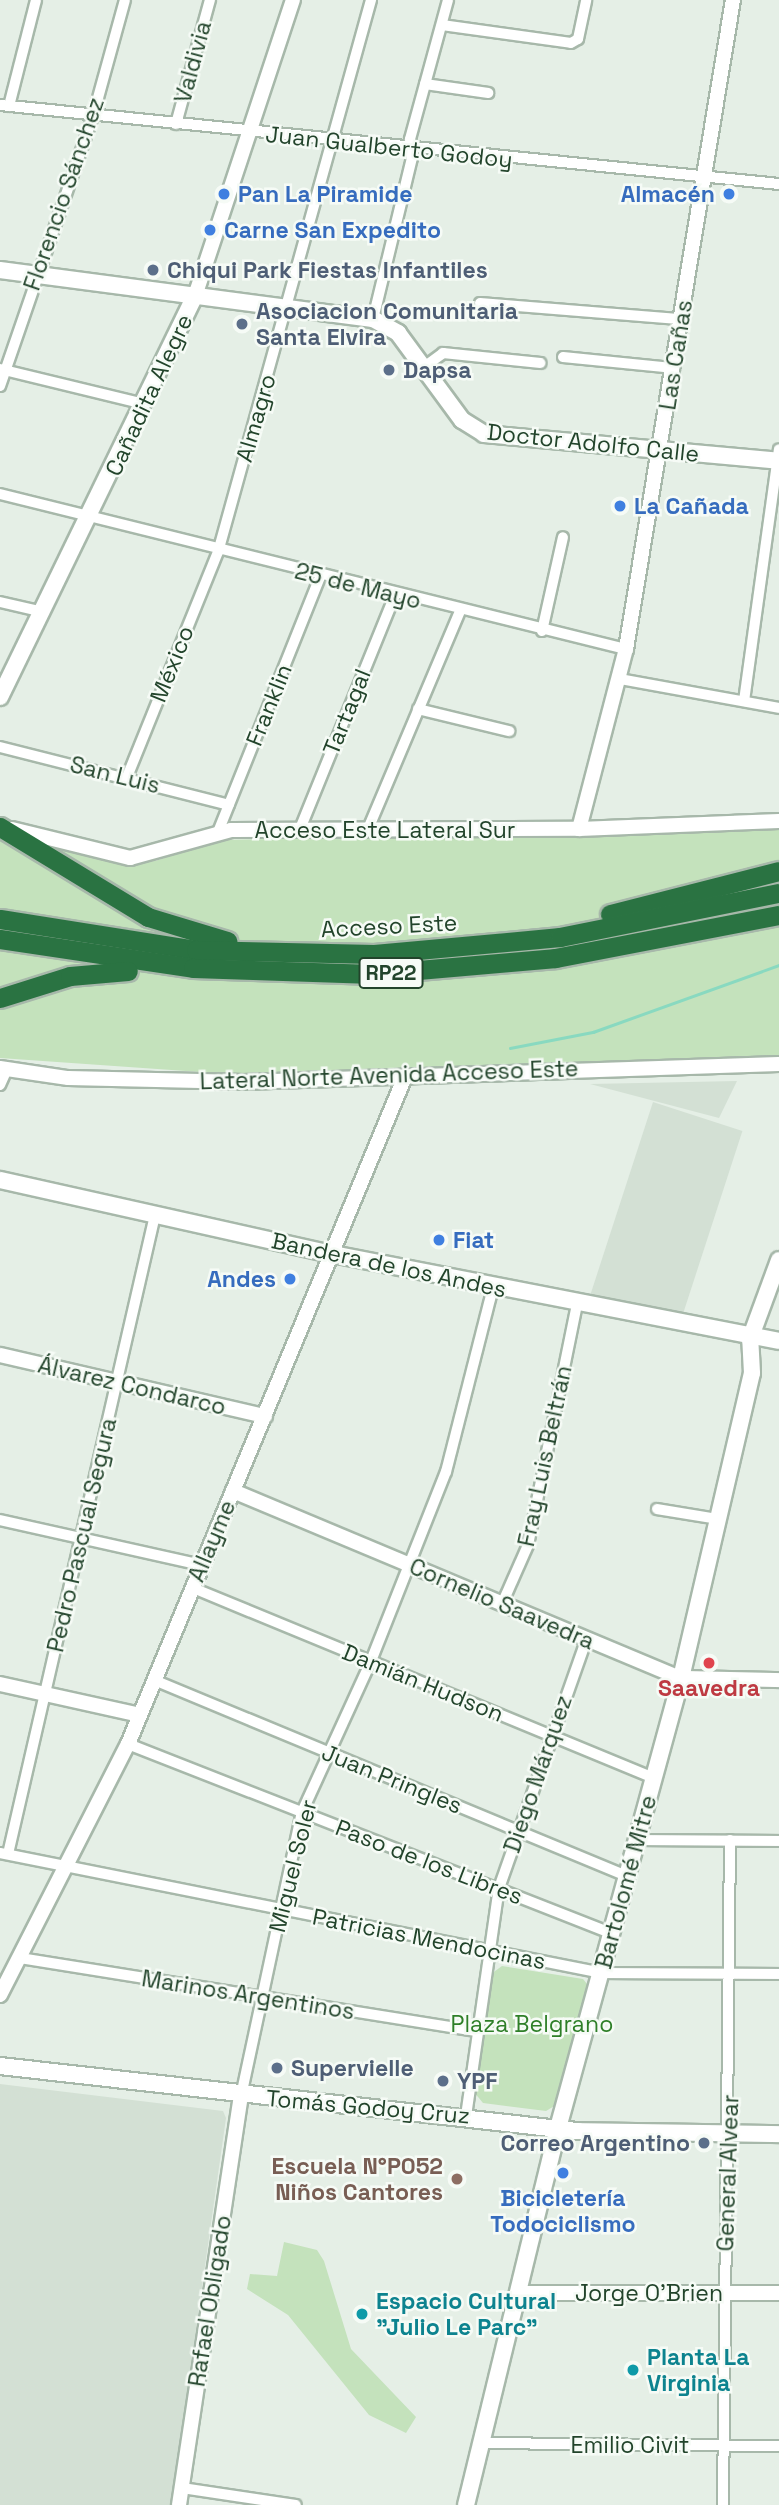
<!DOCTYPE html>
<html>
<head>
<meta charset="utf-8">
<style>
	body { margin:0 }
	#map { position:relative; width:779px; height:2505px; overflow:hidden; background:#e5efe6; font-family:"Space Grotesk",sans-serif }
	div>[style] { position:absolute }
	.built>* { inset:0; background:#d3e0d4; transform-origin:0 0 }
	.green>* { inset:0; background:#c4e2bc }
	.stream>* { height:2.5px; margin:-1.25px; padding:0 1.25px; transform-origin:1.25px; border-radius:1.25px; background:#89d9c0 }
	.roads { filter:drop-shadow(2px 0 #a7b8aa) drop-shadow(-2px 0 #a7b8aa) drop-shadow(0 2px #a7b8aa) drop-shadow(0 -2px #a7b8aa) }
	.minor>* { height:10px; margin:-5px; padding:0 5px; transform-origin:5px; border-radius:5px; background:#fff }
	.tertiary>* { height:14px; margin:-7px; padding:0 7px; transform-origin:7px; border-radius:7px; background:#fff }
	.secondary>* { height:16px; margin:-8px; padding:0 8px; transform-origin:8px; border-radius:8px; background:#fff }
	.motorway>* { height:19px; margin:-9.5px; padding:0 9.5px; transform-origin:9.5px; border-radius:9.5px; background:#2a7342 }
	.dots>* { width:19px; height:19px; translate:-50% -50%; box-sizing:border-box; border:4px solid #f6fbf6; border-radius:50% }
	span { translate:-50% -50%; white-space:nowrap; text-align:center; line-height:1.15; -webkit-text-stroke:5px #f6fbf6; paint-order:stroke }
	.shield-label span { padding:2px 5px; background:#f6fbf6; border:2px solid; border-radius:5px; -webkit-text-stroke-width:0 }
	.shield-label { font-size:21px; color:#22442b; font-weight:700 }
	.street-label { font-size:23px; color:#22442b }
	.shop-label { font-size:23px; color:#366cbe; font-weight:700 }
	.left { translate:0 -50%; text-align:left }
	.right { translate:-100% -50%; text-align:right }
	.service-label { font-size:23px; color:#4e5e75; font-weight:700 }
	.health-label { font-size:23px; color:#be3a42; font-weight:700 }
	.park-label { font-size:23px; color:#2e7f28 }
	.education-label { font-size:23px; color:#785e54; font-weight:700 }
	.culture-label { font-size:23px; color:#0d838f; font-weight:700 }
</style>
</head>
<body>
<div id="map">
	<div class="built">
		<i style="clip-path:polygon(737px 1081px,719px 1118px,590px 1084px)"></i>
		<i style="left:653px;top:1102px;width:94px;height:204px;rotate:18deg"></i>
		<i style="clip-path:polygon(0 2084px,223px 2111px,226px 2118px,171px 2505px,0 2505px)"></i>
	</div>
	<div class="green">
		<i style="clip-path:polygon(779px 827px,779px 1057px,243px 1075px,0 1058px,0 833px,119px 863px,155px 861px,219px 840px)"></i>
		<i style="clip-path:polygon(502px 1966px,583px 1979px,592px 1990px,556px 2105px,546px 2111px,483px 2103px,474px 2092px,491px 1974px)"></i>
		<i style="clip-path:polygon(284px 2242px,317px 2250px,324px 2261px,351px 2349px,416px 2417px,406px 2433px,369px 2415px,288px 2315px,247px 2289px,250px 2274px,277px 2276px)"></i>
	</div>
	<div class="stream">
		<i style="left:510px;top:1048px;width:85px;rotate:-10.9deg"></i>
		<i style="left:593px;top:1032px;width:198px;rotate:-19.8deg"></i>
	</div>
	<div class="roads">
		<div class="minor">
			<i style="left:442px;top:25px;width:130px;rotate:7.9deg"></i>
			<i style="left:571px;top:43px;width:8px;rotate:-30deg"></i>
			<i style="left:578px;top:39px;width:40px;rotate:-78deg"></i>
			<i style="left:425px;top:84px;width:64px;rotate:8.1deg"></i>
			<i style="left:0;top:105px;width:783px;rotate:5.79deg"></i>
			<i style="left:9px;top:106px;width:109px;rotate:-75.7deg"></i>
			<i style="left:176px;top:124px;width:129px;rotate:-74.7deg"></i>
			<i style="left:480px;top:303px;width:202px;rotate:4.6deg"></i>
			<i style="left:373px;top:319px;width:166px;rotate:-76.4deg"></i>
			<i style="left:412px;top:158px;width:19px;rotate:-96deg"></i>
			<i style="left:410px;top:139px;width:144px;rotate:-74.7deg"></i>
			<i style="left:563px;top:357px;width:112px;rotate:5.7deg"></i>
			<i style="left:424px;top:367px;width:24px;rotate:-36deg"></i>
			<i style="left:443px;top:353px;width:98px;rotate:5.9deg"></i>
			<i style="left:0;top:369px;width:149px;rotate:13.6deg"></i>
			<i style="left:0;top:386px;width:286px;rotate:-71deg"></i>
			<i style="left:93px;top:116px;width:120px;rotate:-74.6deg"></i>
			<i style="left:0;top:494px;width:645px;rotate:13.91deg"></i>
			<i style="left:0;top:602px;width:44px;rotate:13.1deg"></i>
			<i style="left:542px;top:631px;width:96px;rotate:-77.4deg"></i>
			<i style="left:620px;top:679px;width:162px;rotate:10.3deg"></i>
			<i style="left:744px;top:701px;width:254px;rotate:-82.1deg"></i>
			<i style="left:418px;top:709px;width:94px;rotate:13.6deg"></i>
			<i style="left:0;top:747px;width:236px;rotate:14.2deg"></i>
			<i style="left:127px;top:777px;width:243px;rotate:-68deg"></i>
			<i style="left:218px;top:552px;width:573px;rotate:-74.51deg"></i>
			<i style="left:300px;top:829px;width:253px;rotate:-67.9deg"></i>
			<i style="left:368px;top:829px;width:237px;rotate:-67.1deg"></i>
			<i style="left:218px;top:832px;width:275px;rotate:-68.2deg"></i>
			<i style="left:0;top:1085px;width:17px;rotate:-66deg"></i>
			<i style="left:657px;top:1509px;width:62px;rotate:9.3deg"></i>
			<i style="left:0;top:1520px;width:207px;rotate:12.6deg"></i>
			<i style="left:193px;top:1588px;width:498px;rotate:22.4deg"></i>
			<i style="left:502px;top:1604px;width:64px;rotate:-66.2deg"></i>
			<i style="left:528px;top:1545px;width:246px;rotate:-78.5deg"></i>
			<i style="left:154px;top:1680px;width:514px;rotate:22.53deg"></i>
			<i style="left:128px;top:1744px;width:521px;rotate:21.39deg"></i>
			<i style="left:639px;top:1840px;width:140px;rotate:0.4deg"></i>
			<i style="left:0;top:1853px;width:614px;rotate:11.27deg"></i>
			<i style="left:602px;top:1973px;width:177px;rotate:0.3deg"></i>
			<i style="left:8px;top:1854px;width:656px;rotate:-77.04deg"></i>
			<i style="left:20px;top:1958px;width:462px;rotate:9.1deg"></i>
			<i style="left:241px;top:2096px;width:290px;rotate:-77.9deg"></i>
			<i style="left:302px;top:1812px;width:166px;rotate:-65.4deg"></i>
			<i style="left:371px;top:1661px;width:203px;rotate:-68.4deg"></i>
			<i style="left:446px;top:1472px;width:191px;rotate:-75.7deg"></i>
			<i style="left:466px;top:2116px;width:230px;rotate:-81.8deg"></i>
			<i style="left:499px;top:1888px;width:262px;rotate:-70.6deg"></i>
			<i style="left:482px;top:2443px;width:297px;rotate:0.6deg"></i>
			<i style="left:182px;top:2488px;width:115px;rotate:8.5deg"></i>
			<i style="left:723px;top:2505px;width:665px;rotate:-89.4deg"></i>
		</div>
		<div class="tertiary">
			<i style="left:196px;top:293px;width:309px;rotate:-71.7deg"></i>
			<i style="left:12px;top:829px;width:122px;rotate:13.8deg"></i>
			<i style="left:130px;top:858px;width:105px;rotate:-15.5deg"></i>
			<i style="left:231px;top:830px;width:348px;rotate:-0.2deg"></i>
			<i style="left:579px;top:829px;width:200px;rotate:-2.3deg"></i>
			<i style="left:579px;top:829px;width:186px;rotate:-75.4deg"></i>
			<i style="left:626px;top:649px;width:658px;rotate:-80.64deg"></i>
			<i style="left:0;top:1068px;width:69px;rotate:8.4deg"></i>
			<i style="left:68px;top:1078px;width:176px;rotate:1.3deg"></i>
			<i style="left:244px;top:1082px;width:535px;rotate:-1.93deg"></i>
			<i style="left:0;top:1355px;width:272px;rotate:13deg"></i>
			<i style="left:233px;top:1491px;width:485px;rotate:22.7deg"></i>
			<i style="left:681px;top:1678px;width:98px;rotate:1.2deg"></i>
			<i style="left:0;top:1684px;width:143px;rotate:12.5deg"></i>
			<i style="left:0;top:1995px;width:282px;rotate:-63deg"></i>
			<i style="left:128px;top:1744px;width:720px;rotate:-67.46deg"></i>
			<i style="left:519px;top:2293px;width:260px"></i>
			<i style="left:179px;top:2505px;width:414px;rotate:-81.4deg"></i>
		</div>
		<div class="secondary">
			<i style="left:0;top:270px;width:376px;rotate:7.5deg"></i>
			<i style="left:373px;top:319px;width:29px;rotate:29deg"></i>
			<i style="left:398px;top:333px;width:108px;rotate:53.7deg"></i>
			<i style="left:462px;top:420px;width:26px;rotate:32deg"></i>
			<i style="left:484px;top:434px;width:296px;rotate:5.2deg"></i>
			<i style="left:0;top:697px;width:449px;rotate:-64.1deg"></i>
			<i style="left:0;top:1180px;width:340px;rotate:12.6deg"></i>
			<i style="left:332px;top:1254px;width:455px;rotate:11deg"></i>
			<i style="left:0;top:2066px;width:581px;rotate:6.43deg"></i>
			<i style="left:577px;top:2131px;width:202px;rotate:0.9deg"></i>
			<i style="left:466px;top:2505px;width:388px;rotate:-76.3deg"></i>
			<i style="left:558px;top:2128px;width:467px;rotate:-74.7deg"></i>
			<i style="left:681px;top:1678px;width:313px;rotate:-76.9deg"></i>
			<i style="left:752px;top:1373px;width:34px;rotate:-93deg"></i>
			<i style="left:750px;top:1339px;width:84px;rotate:-69.8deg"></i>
		</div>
		<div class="motorway">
			<i style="left:0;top:827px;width:173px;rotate:31.3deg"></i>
			<i style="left:148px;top:917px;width:83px;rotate:16.9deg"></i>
			<i style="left:610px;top:914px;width:174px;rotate:-14.3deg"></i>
			<i style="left:0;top:919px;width:198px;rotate:9deg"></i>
			<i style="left:196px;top:950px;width:178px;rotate:1.3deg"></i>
			<i style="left:374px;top:954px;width:187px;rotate:-5.2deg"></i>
			<i style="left:560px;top:937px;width:223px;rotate:-11.4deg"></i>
			<i style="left:0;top:939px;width:195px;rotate:8.5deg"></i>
			<i style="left:193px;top:968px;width:180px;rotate:1.9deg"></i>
			<i style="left:373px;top:974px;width:183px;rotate:-5deg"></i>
			<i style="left:555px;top:958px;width:228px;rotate:-10.9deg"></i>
			<i style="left:0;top:998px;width:73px;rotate:-17.4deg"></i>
			<i style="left:70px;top:976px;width:58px;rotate:-4.9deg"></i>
		</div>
	</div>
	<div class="dots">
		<i style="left:224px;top:194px;background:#3f7fe0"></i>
		<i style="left:729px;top:194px;background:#3f7fe0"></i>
		<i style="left:210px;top:230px;background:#3f7fe0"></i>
		<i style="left:153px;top:270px;background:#5c6f8a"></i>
		<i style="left:242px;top:324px;background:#5c6f8a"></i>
		<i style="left:389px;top:370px;background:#5c6f8a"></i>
		<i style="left:620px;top:506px;background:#3f7fe0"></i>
		<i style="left:439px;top:1240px;background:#3f7fe0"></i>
		<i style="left:290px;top:1279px;background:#3f7fe0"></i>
		<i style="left:709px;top:1663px;background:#e0444e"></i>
		<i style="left:277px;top:2068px;background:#5c6f8a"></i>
		<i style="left:443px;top:2081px;background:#5c6f8a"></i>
		<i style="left:704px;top:2143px;background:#5c6f8a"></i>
		<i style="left:563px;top:2173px;background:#3f7fe0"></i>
		<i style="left:457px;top:2179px;background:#8d6e63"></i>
		<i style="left:362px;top:2314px;background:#0f9aa8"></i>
		<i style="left:633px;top:2370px;background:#0f9aa8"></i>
	</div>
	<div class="shield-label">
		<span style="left:391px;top:973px">RP22</span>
	</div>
	<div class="street-label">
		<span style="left:193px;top:62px;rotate:-75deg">Valdivia</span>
		<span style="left:389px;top:147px;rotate:6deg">Juan Gualberto Godoy</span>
		<span style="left:64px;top:194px;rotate:-71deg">Florencio Sánchez</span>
		<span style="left:676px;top:355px;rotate:-81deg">Las Cañas</span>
		<span style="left:149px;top:395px;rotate:-65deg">Cañadita Alegre</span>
		<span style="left:256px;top:418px;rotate:-74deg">Almagro</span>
		<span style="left:593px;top:443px;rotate:6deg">Doctor Adolfo Calle</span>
		<span style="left:358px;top:586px;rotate:14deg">25 de Mayo</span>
		<span style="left:172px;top:664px;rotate:-68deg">México</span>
		<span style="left:269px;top:705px;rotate:-68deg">Franklin</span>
		<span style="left:347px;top:712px;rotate:-68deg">Tartagal</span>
		<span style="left:115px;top:775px;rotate:14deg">San Luis</span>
		<span style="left:385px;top:830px">Acceso Este Lateral Sur</span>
		<span style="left:389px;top:926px;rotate:-3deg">Acceso Este</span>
		<span style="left:389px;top:1075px;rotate:-2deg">Lateral Norte Avenida Acceso Este</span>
		<span style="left:389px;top:1265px;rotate:12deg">Bandera de los Andes</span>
		<span style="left:132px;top:1386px;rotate:13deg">Álvarez Condarco</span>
		<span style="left:545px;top:1456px;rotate:-78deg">Fray Luis Beltrán</span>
		<span style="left:82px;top:1535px;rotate:-77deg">Pedro Pascual Segura</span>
		<span style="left:212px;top:1541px;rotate:-67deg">Allayme</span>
		<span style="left:502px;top:1604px;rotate:23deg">Cornelio Saavedra</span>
		<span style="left:423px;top:1683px;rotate:22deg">Damián Hudson</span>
		<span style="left:538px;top:1774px;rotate:-71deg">Diego Márquez</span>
		<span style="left:392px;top:1779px;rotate:22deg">Juan Pringles</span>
		<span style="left:429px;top:1862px;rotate:21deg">Paso de los Libres</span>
		<span style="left:293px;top:1866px;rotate:-76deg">Miguel Soler</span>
		<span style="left:626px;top:1882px;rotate:-75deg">Bartolomé Mitre</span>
		<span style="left:429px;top:1939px;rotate:11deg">Patricias Mendocinas</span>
		<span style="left:248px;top:1995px;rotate:9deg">Marinos Argentinos</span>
		<span style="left:368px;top:2107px;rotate:5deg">Tomás Godoy Cruz</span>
		<span style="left:728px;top:2173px;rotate:-88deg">General Alvear</span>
		<span style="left:649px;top:2293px">Jorge O'Brien</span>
		<span style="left:210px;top:2301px;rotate:-81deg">Rafael Obligado</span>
		<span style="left:630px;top:2445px">Emilio Civit</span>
	</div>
	<div class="shop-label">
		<span class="left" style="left:238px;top:194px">Pan La Piramide</span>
		<span class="right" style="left:715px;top:194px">Almacén</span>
		<span class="left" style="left:224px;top:230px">Carne San Expedito</span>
		<span class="left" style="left:634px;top:506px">La Cañada</span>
		<span class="left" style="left:453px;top:1240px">Fiat</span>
		<span class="right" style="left:276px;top:1279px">Andes</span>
		<span style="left:563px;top:2211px">Bicicletería<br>Todociclismo</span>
	</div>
	<div class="service-label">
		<span class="left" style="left:167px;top:270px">Chiqui Park Fiestas Infantiles</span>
		<span class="left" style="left:256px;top:324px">Asociacion Comunitaria<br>Santa Elvira</span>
		<span class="left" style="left:403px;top:370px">Dapsa</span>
		<span class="left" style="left:291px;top:2068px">Supervielle</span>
		<span class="left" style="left:457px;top:2081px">YPF</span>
		<span class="right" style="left:690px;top:2143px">Correo Argentino</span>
	</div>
	<div class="health-label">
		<span style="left:709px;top:1688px">Saavedra</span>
	</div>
	<div class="park-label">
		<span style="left:532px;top:2024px">Plaza Belgrano</span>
	</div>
	<div class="education-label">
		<span class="right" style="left:443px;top:2179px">Escuela N°P052<br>Niños Cantores</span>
	</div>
	<div class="culture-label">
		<span class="left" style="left:376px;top:2314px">Espacio Cultural<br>"Julio Le Parc"</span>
		<span class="left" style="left:647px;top:2370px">Planta La<br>Virginia</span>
	</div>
</div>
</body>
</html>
